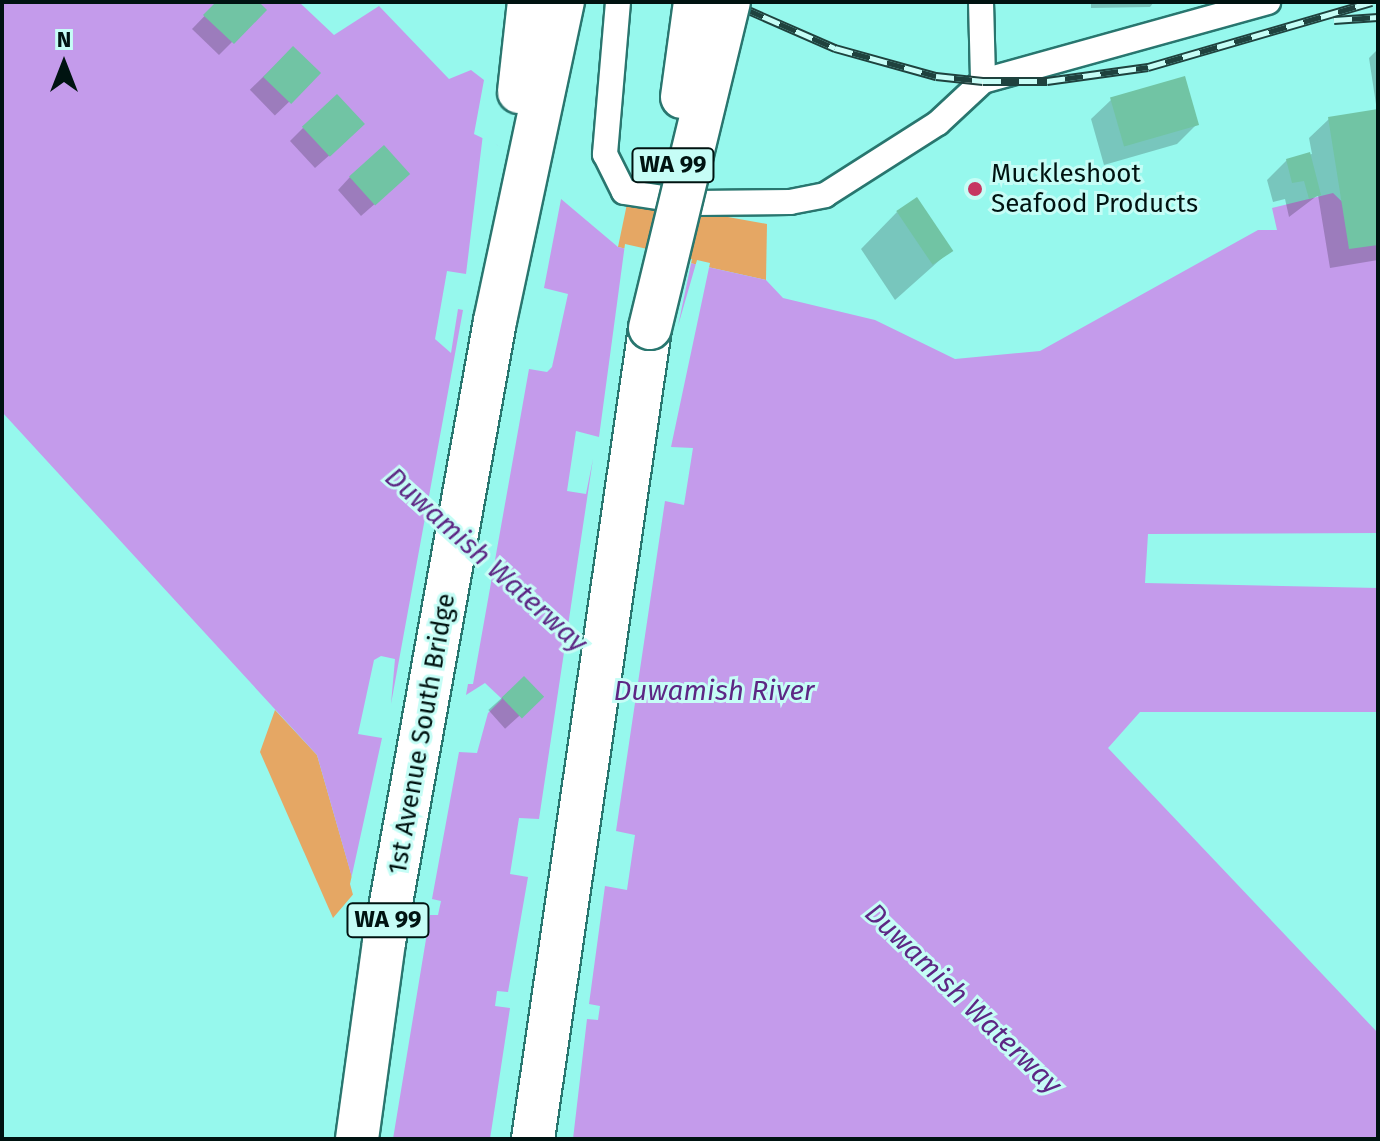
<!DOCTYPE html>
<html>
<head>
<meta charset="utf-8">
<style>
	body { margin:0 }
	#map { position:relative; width:1380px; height:1141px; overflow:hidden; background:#96f8ed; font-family:"Fira Sans",sans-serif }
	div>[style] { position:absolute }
	.green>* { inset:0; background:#e5a764 }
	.water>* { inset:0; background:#c49beb }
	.pier>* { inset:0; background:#96f8ed }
	.shadow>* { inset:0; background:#0003; transform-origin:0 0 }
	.building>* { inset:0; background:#71c4a4; transform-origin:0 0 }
	.roads { filter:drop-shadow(2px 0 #29766f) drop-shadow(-2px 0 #29766f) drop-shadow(0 2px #29766f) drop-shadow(0 -2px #29766f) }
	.street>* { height:24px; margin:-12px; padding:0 12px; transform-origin:12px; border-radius:12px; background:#fff }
	.highway>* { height:42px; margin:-21px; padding:0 21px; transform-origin:21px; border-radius:21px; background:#fff }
	.rail>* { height:9px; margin-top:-4.5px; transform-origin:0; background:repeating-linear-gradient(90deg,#c6fdf6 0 18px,#1f423e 0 36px); box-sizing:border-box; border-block:2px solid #1f423e }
	.bridges { filter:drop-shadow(2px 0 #29766f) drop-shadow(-2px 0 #29766f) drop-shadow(0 2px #29766f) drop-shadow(0 -2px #29766f) }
	.highway-bridge>* { height:42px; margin:-21px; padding:0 21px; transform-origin:21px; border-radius:21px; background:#fff }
	.dots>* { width:22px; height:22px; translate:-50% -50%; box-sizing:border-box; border:4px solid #c6fdf6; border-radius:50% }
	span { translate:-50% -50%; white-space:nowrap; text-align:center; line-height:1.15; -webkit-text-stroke:6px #c6fdf6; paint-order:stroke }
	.shield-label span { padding:2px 6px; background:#c6fdf6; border:2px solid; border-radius:6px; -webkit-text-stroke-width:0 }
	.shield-label { font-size:24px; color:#001311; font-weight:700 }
	.poi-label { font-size:26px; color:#001311 }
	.left { translate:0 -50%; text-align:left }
	.street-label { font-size:26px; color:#001311 }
	.water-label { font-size:28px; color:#5d2784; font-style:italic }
	.frame { position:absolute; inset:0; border:4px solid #001311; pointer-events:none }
	.north { position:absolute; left:24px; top:24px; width:80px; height:80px; -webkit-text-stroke:6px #c6fdf6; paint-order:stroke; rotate:0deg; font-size:22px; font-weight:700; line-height:32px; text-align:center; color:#001311 }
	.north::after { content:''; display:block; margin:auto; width:28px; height:36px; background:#001311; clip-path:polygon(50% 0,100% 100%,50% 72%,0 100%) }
</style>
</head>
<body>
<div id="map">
	<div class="green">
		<i style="clip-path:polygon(628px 199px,767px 224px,766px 280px,618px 247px)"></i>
		<i style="clip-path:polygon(275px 710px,317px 755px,356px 891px,333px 918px,260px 752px)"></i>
	</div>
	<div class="water">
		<i style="clip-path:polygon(2px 2px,299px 2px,334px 35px,379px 6px,449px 79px,471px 70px,484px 80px,474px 134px,497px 145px,618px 247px,766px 280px,783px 298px,875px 320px,955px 359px,1040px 351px,1258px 230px,1277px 230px,1272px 208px,1333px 193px,1378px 236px,1378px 533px,1148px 534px,1145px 583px,1378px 588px,1378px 712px,1140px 712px,1108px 748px,1378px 1033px,1378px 1139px,344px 1139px,367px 930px,317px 755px,2px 412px)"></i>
	</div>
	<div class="pier">
		<i style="clip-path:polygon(483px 134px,562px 194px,544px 288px,568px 294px,552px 367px,547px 372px,529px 369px,473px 684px,468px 684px,466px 695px,485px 683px,502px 699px,488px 713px,477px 753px,459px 752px,432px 899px,441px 901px,438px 915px,430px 915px,393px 1139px,340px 1139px,363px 931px,350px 884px,382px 738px,358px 734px,374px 660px,381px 656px,395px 659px,391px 704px,463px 310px,458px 309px,451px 353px,435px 339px,447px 271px,466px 274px)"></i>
		<i style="clip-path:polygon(625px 244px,692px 259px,678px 326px,697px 260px,710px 263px,671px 447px,693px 448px,684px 505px,665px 501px,616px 831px,635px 835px,627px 890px,605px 886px,589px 1004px,600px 1006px,598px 1020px,587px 1019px,573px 1139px,490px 1139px,510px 1008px,495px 1006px,497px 991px,508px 992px,528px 877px,510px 874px,519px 818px,539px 819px,593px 459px,586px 494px,567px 491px,576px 431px,599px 437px)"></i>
	</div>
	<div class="shadow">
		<i style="clip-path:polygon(218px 2px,256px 2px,264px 10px,219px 55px,192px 29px)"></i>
		<i style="clip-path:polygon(1091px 2px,1154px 2px,1150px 7px,1091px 8px)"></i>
		<i style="left:293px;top:48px;width:36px;height:60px;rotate:46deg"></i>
		<i style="clip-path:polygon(1378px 49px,1378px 260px,1330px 268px,1318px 195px,1289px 217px,1285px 199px,1273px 202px,1267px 180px,1287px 160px,1312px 154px,1309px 138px,1329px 119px,1377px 111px,1369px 58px)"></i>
		<i style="clip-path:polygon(1111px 100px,1197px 124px,1177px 144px,1104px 165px,1091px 119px)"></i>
		<i style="clip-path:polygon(303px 128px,350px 137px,315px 168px,290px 141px)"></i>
		<i style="clip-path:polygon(350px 177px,394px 187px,361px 216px,338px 190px)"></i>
		<i style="clip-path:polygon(897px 212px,950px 251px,895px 300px,861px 249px)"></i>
		<i style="left:524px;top:678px;width:25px;height:48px;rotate:48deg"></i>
	</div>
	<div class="building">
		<i style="clip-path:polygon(216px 2px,259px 2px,267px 10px,234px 44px,203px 15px)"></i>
		<i style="left:293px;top:46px;width:39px;height:43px;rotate:44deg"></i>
		<i style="left:1185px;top:76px;width:51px;height:78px;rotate:74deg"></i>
		<i style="left:337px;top:94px;width:41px;height:48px;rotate:47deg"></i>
		<i style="clip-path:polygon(1378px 109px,1378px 245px,1349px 249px,1328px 117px)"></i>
		<i style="left:384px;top:145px;width:39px;height:47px;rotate:48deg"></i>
		<i style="clip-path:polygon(1310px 152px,1321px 195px,1309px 199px,1304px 181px,1292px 183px,1286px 159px)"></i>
		<i style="left:917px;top:197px;width:65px;height:25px;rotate:56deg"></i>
		<i style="left:524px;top:676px;width:29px;height:31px;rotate:46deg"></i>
	</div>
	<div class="roads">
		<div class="street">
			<i style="left:618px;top:2px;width:153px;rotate:94.9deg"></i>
			<i style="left:605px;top:154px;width:42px;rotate:63.4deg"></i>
			<i style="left:624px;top:192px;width:74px;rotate:8.6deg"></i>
			<i style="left:697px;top:203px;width:93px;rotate:-0.6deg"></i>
			<i style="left:790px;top:202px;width:36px;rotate:-11deg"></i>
			<i style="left:825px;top:195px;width:134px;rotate:-32.5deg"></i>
			<i style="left:938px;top:123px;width:62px;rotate:-43deg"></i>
			<i style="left:983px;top:81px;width:296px;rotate:-15.5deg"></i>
			<i style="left:981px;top:2px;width:79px;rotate:88.5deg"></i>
		</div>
		<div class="highway">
			<i style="left:519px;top:92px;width:91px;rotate:-83.7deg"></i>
			<i style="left:357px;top:1139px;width:199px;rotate:-82.2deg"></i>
			<i style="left:384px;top:942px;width:631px;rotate:-79.87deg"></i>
			<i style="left:495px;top:321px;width:326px;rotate:-78deg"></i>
			<i style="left:533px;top:1139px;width:819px;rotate:-81.79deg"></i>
		</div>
	</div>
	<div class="rail">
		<i style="left:730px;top:2px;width:115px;rotate:23.7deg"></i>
		<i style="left:835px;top:48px;width:105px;rotate:15.5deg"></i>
		<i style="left:936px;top:76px;width:47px;rotate:6.1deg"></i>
		<i style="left:983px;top:81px;width:64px"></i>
		<i style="left:1047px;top:81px;width:102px;rotate:-7.9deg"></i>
		<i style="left:1148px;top:67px;width:233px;rotate:-16.2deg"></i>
		<i style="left:1334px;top:20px;width:44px;rotate:-3.9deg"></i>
	</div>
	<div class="bridges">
		<div class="highway-bridge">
			<i style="left:682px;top:97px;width:96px;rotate:-82.2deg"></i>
			<i style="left:650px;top:328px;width:335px;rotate:-76.4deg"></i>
		</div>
	</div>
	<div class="dots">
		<i style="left:975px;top:189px;background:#c63762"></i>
	</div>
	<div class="shield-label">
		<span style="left:673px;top:165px">WA 99</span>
		<span style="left:388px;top:920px">WA 99</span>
	</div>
	<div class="poi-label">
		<span class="left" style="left:991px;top:189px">Muckleshoot<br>Seafood Products</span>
	</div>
	<div class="street-label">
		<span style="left:422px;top:734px;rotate:-80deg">1st Avenue South Bridge</span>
	</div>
	<div class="water-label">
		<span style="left:486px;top:560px;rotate:42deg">Duwamish Waterway</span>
		<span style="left:714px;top:691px">Duwamish River</span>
		<span style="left:963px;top:999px;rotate:44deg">Duwamish Waterway</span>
	</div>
	<div class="frame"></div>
	<div class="north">N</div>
</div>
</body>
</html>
